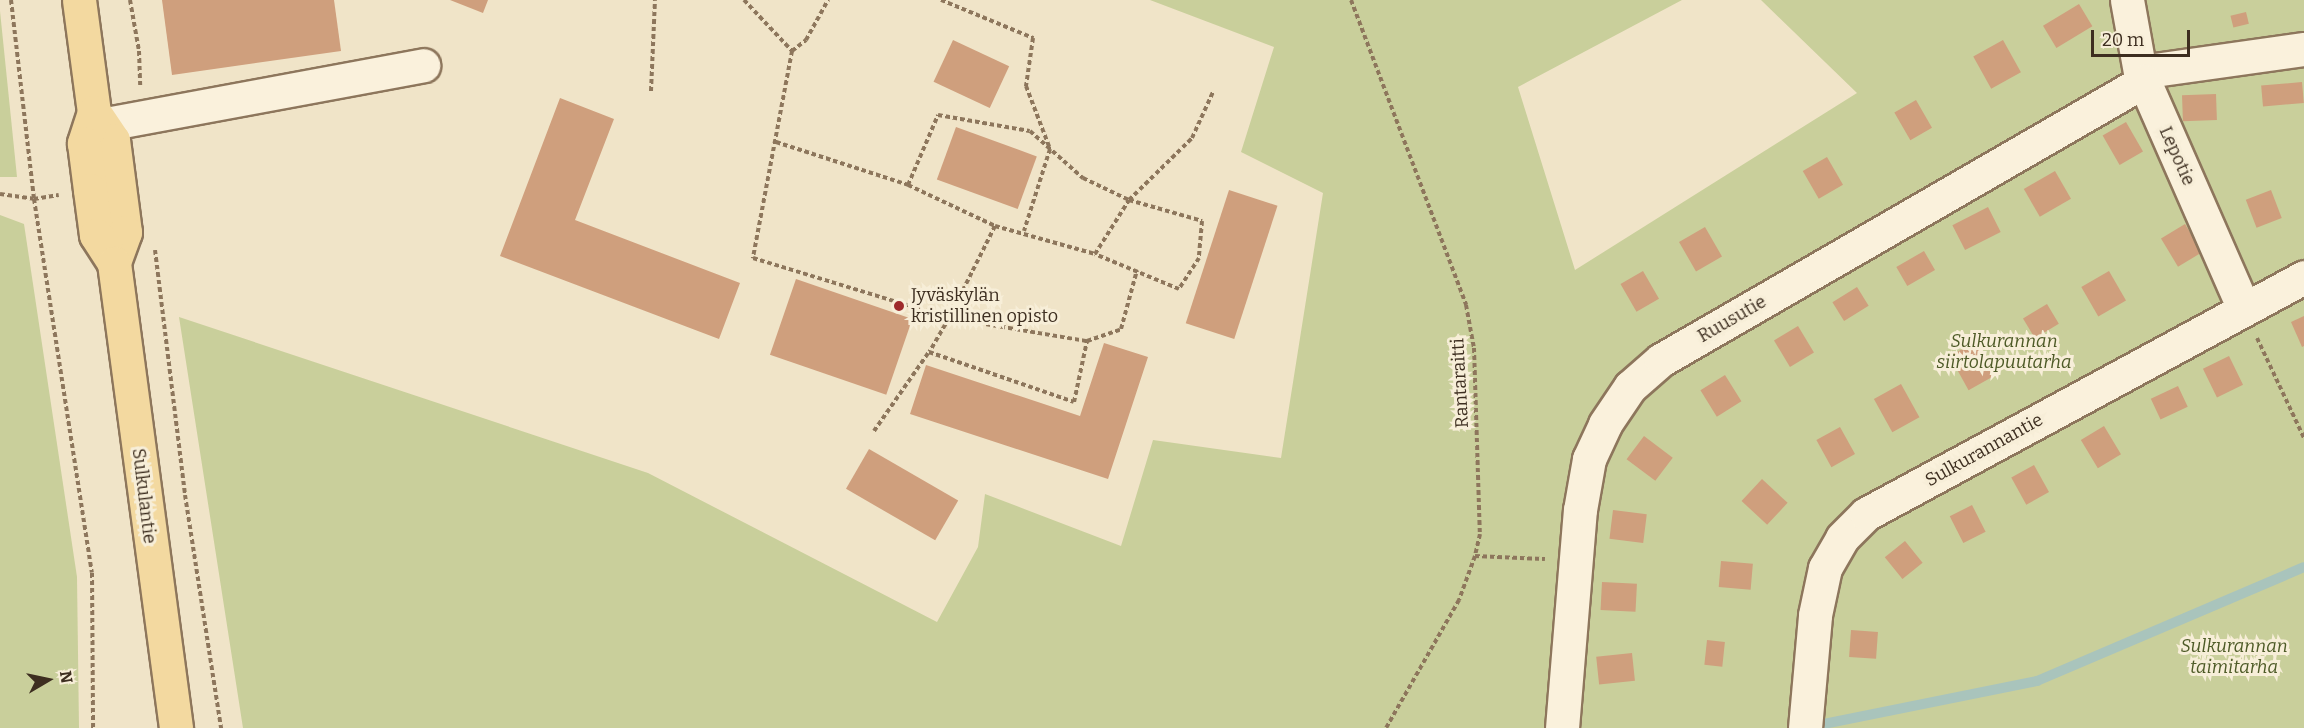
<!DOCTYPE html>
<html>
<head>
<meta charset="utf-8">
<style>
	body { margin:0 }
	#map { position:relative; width:2304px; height:728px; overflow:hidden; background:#f0e4c8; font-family:Bitter,serif }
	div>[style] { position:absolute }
	.green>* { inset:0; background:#c9cf9b }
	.stream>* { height:10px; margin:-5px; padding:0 5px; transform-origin:5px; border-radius:5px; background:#a9c4bc }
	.building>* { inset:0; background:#cf9f7d; transform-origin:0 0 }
	.path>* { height:4px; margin-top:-2px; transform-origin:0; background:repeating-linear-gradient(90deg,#8d765c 0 4.5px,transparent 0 7.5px) }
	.roads { filter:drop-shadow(2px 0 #8d765c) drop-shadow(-2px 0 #8d765c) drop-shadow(0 2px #8d765c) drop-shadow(0 -2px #8d765c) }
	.minor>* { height:33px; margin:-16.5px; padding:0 16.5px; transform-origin:16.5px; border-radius:16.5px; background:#faf1dc }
	.major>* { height:33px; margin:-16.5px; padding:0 16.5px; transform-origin:16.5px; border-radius:16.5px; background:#f3d9a0 }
	.dots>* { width:16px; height:16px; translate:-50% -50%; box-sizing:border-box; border:3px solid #f7eed8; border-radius:50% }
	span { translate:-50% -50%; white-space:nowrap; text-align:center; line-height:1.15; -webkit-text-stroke:6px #f7eed8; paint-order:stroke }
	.street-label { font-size:18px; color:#3d2e20 }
	.poi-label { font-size:18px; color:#3d2e20 }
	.left { translate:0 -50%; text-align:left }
	.park-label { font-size:18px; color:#4d5a26; font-style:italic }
	.north { position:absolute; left:18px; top:650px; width:60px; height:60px; -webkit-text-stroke:4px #f7eed8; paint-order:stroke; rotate:81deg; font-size:16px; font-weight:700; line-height:24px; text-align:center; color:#3d2e20 }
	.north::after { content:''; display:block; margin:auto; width:21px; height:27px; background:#3d2e20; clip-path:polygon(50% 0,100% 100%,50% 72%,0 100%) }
	.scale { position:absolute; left:2091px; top:30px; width:99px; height:27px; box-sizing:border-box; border:3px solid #3d2e20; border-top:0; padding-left:8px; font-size:18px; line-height:21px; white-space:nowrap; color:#3d2e20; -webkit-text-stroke:4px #f7eed8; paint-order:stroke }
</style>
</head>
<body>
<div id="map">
	<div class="green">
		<i style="clip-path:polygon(1150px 0,1682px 0,1518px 87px,1575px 270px,1857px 93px,1761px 0,2304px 0,2304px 728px,243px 728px,179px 317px,648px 473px,937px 622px,978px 547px,985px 494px,1121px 546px,1153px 440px,1281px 458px,1323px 193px,1241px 152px,1274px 47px)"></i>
		<i style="clip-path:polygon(0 11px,17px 177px,0 177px)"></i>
		<i style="clip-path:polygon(0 215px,24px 224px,77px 577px,79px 728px,0 728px)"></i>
	</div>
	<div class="stream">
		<i style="left:1809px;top:727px;width:233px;rotate:-11.4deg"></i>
		<i style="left:2037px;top:681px;width:290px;rotate:-23.1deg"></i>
	</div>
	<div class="building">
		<i style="clip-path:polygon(162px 0,334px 0,341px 51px,172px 75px)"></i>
		<i style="clip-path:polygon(450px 0,488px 0,483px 13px)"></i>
		<i style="left:2079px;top:4px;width:26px;height:42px;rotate:59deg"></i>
		<i style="left:2246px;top:12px;width:12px;height:16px;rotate:76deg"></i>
		<i style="left:953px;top:40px;width:62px;height:46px;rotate:25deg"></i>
		<i style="left:2003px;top:40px;width:37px;height:34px;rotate:61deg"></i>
		<i style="left:2302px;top:82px;width:21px;height:41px;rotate:85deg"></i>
		<i style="left:2216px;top:94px;width:26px;height:34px;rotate:88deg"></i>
		<i style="clip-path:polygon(560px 98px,614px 119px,575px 220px,740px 283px,719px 339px,500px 256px)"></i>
		<i style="left:1916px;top:100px;width:32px;height:25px;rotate:60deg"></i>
		<i style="left:2126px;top:122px;width:34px;height:27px;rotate:60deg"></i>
		<i style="left:956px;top:127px;width:86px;height:56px;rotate:20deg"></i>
		<i style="left:1827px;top:157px;width:32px;height:28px;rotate:60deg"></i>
		<i style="left:2055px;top:171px;width:32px;height:36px;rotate:60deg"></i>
		<i style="left:1229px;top:190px;width:51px;height:140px;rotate:18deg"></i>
		<i style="left:2271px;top:190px;width:30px;height:27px;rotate:69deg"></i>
		<i style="left:1988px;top:207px;width:28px;height:40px;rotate:63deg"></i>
		<i style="left:2185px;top:224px;width:33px;height:28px;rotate:59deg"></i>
		<i style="left:1705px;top:227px;width:34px;height:30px;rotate:60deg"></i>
		<i style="left:1924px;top:251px;width:22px;height:32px;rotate:60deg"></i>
		<i style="left:1643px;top:271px;width:32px;height:26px;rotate:60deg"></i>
		<i style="left:2109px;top:271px;width:34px;height:32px;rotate:60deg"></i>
		<i style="left:796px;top:279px;width:123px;height:80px;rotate:19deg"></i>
		<i style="left:1857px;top:287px;width:22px;height:29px;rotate:58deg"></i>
		<i style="left:2047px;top:304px;width:23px;height:28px;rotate:59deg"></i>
		<i style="clip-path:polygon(2304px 316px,2304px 346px,2302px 347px,2291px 322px)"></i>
		<i style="left:1798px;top:326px;width:31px;height:28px;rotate:59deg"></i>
		<i style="left:1975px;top:342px;width:39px;height:29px;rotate:61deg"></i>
		<i style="clip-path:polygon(1104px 343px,1148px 357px,1108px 479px,910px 414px,926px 365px,1080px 416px)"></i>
		<i style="left:2229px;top:356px;width:32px;height:29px;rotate:64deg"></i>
		<i style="left:1725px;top:375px;width:31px;height:29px;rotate:58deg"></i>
		<i style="left:1901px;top:384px;width:38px;height:31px;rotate:61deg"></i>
		<i style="left:2178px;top:386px;width:23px;height:30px;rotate:65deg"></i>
		<i style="left:2104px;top:426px;width:33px;height:27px;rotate:59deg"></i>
		<i style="left:1840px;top:427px;width:31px;height:27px;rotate:61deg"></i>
		<i style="left:1644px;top:436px;width:36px;height:29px;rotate:37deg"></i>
		<i style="left:869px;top:449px;width:103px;height:46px;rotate:30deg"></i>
		<i style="left:2034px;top:465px;width:31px;height:26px;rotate:61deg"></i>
		<i style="left:1762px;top:479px;width:35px;height:30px;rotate:43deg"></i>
		<i style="left:1972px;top:505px;width:30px;height:25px;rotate:63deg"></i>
		<i style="left:1613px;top:510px;width:34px;height:29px;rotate:7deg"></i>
		<i style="left:1905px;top:541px;width:28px;height:26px;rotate:51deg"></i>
		<i style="left:1721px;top:561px;width:32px;height:26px;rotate:5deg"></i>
		<i style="left:1602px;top:582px;width:35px;height:28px;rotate:3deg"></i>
		<i style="left:1851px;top:630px;width:27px;height:27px;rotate:4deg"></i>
		<i style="left:1707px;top:640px;width:18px;height:25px;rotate:6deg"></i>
		<i style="left:1632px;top:653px;width:28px;height:36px;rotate:84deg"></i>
	</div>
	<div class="path">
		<i style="left:11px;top:0;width:200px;rotate:83.4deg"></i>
		<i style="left:34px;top:199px;width:378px;rotate:81.2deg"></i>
		<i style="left:92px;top:573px;width:155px;rotate:89.6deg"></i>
		<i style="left:130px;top:0;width:52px;rotate:80deg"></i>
		<i style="left:139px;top:51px;width:34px;rotate:88deg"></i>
		<i style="left:744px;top:0;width:70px;rotate:46.7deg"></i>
		<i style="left:792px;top:51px;width:211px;rotate:100.7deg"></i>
		<i style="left:753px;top:258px;width:205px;rotate:17deg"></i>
		<i style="left:949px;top:318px;width:39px;rotate:120deg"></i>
		<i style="left:929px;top:352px;width:153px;rotate:19deg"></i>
		<i style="left:1074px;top:402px;width:62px;rotate:-78deg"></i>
		<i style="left:941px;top:0;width:100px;rotate:22.4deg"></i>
		<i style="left:1033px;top:38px;width:49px;rotate:98.3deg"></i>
		<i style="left:1026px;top:86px;width:67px;rotate:69.1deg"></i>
		<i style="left:1050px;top:149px;width:86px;rotate:107.6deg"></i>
		<i style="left:1351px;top:0;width:326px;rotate:69.3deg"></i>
		<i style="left:1466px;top:305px;width:44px;rotate:79.5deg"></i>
		<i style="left:1474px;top:348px;width:186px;rotate:88.2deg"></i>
		<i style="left:1480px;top:534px;width:23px;rotate:103deg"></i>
		<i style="left:1475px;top:556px;width:47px;rotate:110deg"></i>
		<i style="left:1459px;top:600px;width:147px;rotate:119.7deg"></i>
		<i style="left:792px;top:51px;width:18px;rotate:-38deg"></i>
		<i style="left:806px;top:40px;width:46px;rotate:-61.2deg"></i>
		<i style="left:651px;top:91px;width:91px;rotate:-87.5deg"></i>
		<i style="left:776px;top:142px;width:139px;rotate:18deg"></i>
		<i style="left:908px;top:185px;width:96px;rotate:25.2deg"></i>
		<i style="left:995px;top:226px;width:104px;rotate:15.6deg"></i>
		<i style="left:1095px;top:254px;width:64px;rotate:-57.8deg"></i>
		<i style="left:1129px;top:200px;width:88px;rotate:-44.5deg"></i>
		<i style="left:1192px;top:138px;width:51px;rotate:-65.5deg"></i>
		<i style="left:908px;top:185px;width:76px;rotate:-66.8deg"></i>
		<i style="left:938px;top:115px;width:93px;rotate:9.9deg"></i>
		<i style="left:1030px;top:131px;width:71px;rotate:41.6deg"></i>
		<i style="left:1083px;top:178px;width:51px;rotate:25.6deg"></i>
		<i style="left:1129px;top:200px;width:76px;rotate:16deg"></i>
		<i style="left:1202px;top:221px;width:37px;rotate:95deg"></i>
		<i style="left:1199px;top:258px;width:37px;rotate:123deg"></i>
		<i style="left:1179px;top:289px;width:91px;rotate:-157.4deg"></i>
		<i style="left:0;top:194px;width:34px;rotate:8deg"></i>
		<i style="left:34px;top:199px;width:25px;rotate:-9deg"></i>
		<i style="left:995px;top:226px;width:103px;rotate:116.6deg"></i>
		<i style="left:949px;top:318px;width:140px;rotate:9.5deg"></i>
		<i style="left:1087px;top:341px;width:36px;rotate:-19deg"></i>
		<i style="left:1121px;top:329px;width:61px;rotate:-74.8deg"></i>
		<i style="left:155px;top:250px;width:247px;rotate:83deg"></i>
		<i style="left:185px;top:495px;width:236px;rotate:81.2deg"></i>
		<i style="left:2257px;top:338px;width:110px;rotate:64.8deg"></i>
		<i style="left:874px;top:431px;width:96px;rotate:-55.2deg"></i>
		<i style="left:1475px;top:556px;width:70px;rotate:2.5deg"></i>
	</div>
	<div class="roads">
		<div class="minor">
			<i style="left:2127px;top:0;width:73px;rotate:79.8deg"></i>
			<i style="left:2140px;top:72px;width:257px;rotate:66.3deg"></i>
			<i style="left:2140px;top:72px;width:166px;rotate:-8deg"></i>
			<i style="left:90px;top:127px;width:339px;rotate:-10.5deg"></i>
			<i style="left:1562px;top:728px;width:219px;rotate:-85.3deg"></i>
			<i style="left:1580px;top:510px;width:52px;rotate:-80deg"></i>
			<i style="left:1589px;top:459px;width:38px;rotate:-65deg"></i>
			<i style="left:1605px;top:424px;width:45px;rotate:-56deg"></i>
			<i style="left:1630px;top:387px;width:41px;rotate:-41.1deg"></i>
			<i style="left:1661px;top:360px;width:558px;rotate:-30.01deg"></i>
			<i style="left:1805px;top:728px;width:113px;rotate:-84.9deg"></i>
			<i style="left:1815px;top:615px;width:48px;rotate:-78deg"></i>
			<i style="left:1825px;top:568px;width:34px;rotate:-60deg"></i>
			<i style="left:1842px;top:538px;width:34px;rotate:-45deg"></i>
			<i style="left:1866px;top:514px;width:498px;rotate:-28.4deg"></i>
		</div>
		<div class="major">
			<i style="left:79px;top:0;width:113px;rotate:82.4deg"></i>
			<i style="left:94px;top:112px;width:34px;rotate:56deg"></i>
			<i style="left:113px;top:140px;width:93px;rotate:82.6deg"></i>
			<i style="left:125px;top:232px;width:33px;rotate:110deg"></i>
			<i style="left:94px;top:112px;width:33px;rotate:108deg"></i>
			<i style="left:84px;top:143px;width:47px;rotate:82.7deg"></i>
			<i style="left:90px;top:190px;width:45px;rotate:82.4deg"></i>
			<i style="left:96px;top:235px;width:33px;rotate:57deg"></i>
			<i style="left:114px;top:263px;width:469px;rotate:82.4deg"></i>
		</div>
	</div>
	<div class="dots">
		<i style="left:899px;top:306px;background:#9e2a2b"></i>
	</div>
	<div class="street-label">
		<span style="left:2177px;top:156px;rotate:66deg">Lepotie</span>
		<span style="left:1732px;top:319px;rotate:-30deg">Ruusutie</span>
		<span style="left:1460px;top:383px;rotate:-93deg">Rantaraitti</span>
		<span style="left:1984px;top:450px;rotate:-29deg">Sulkurannantie</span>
		<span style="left:144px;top:496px;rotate:83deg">Sulkulantie</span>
	</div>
	<div class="poi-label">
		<span class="left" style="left:911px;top:306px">Jyväskylän<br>kristillinen opisto</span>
	</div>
	<div class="park-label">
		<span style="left:2004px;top:352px">Sulkurannan<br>siirtolapuutarha</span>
		<span style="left:2234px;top:657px">Sulkurannan<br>taimitarha</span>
	</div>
	<div class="north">N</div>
	<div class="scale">20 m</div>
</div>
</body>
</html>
